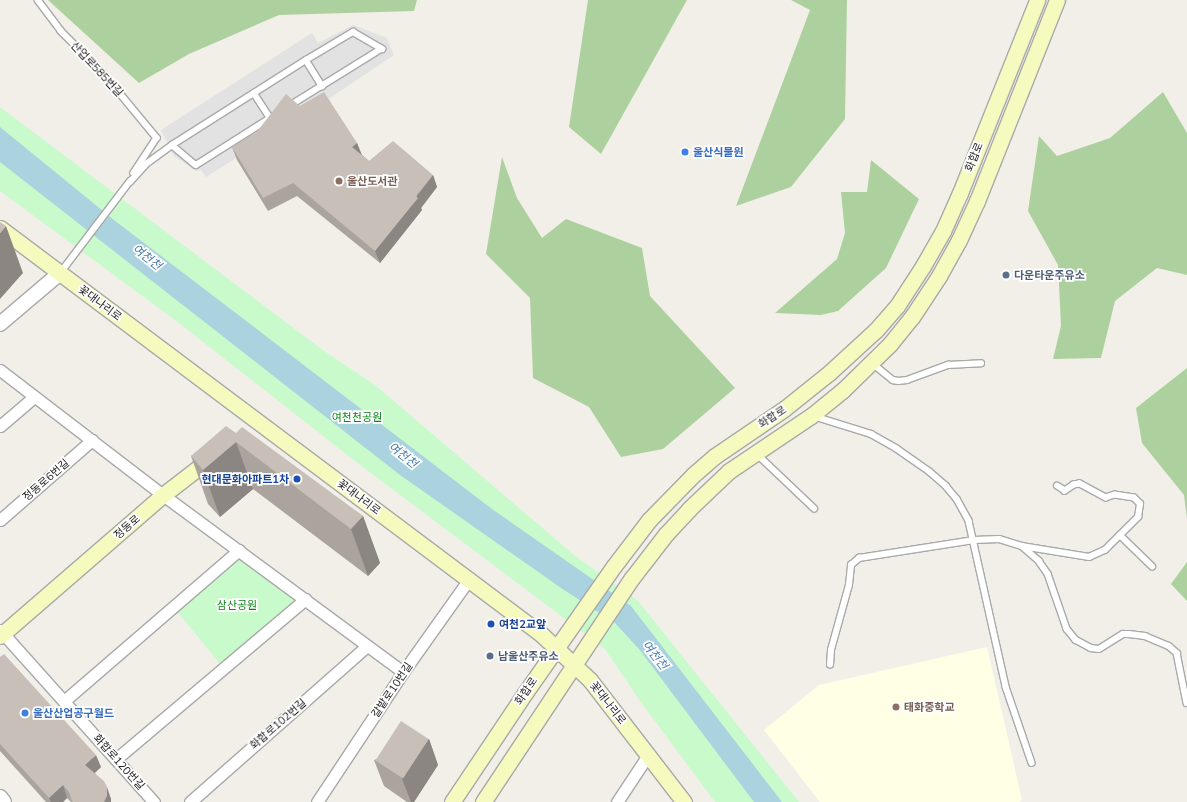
<!DOCTYPE html>
<html>
<head>
<meta charset="utf-8">
<style>
	body { margin:0 }
	#map { position:relative; width:1187px; height:802px; overflow:hidden; background:#f2efe9; font-family:Mulish,"Noto Sans KR",sans-serif }
	div>[style] { position:absolute }
	.education>* { inset:0; background:#ffffe5 }
	.forest>* { inset:0; background:#add19e }
	.park>* { inset:0; background:#c8facc }
	.parking>* { inset:0; background:#e2e2e2 }
	.water>* { inset:0; background:#aad3df }
	.roads { filter:drop-shadow(1px 0 #a9a9a9) drop-shadow(-1px 0 #a9a9a9) drop-shadow(0 1px #a9a9a9) drop-shadow(0 -1px #a9a9a9) }
	.service>* { height:5.5px; margin:-2.75px; padding:0 2.75px; transform-origin:2.75px; border-radius:2.75px; background:#fff }
	.minor>* { height:11px; margin:-5.5px; padding:0 5.5px; transform-origin:5.5px; border-radius:5.5px; background:#fff }
	.tertiary>* { height:14px; margin:-7px; padding:0 7px; transform-origin:7px; border-radius:7px; background:#fff }
	.secondary>* { height:15px; margin:-7.5px; padding:0 7.5px; transform-origin:7.5px; border-radius:7.5px; background:#f7fabf }
	.wall>* { inset:0; background:#aba49e }
	.shaded-wall>* { inset:0; background:#8b8681 }
	.building>* { inset:0; background:#c7bfb8; transform-origin:0 0 }
	.dots>* { width:11px; height:11px; translate:-50% -50%; box-sizing:border-box; border:2px solid #fff; border-radius:50% }
	span { translate:-50% -50%; white-space:nowrap; text-align:center; line-height:1.15; -webkit-text-stroke:3.5px #fff; paint-order:stroke }
	.street-label { font-size:11px; color:#222 }
	.shop-label { font-size:11px; color:#366cbe; font-weight:700 }
	.left { translate:0 -50%; text-align:left }
	.education-label { font-size:11px; color:#785e54; font-weight:700 }
	.service-label { font-size:11px; color:#4e5e75; font-weight:700 }
	.park-label { font-size:11px; color:#0c8416 }
	.transit-label { font-size:11px; color:#164399; font-weight:700 }
	.right { translate:-100% -50%; text-align:right }
	.water-label { font-size:12px; color:#4a7aab; font-style:italic }
</style>
</head>
<body>
<div id="map">
	<div class="education">
		<i style="clip-path:polygon(987px 647px,1022px 800px,1019px 802px,820px 802px,764px 730px,819px 685px)"></i>
	</div>
	<div class="forest">
		<i style="clip-path:polygon(48px 0,417px 0,414px 11px,279px 15px,189px 54px,139px 83px)"></i>
		<i style="clip-path:polygon(588px 0,687px 0,601px 154px,569px 127px)"></i>
		<i style="clip-path:polygon(791px 0,847px 0,845px 119px,791px 187px,736px 206px,810px 10px)"></i>
		<i style="clip-path:polygon(1163px 92px,1187px 133px,1187px 275px,1157px 268px,1115px 301px,1101px 358px,1053px 359px,1061px 326px,1058px 265px,1028px 211px,1039px 136px,1057px 156px,1110px 138px)"></i>
		<i style="clip-path:polygon(502px 157px,517px 198px,542px 238px,566px 219px,642px 248px,650px 296px,735px 388px,663px 449px,621px 457px,589px 407px,533px 378px,530px 298px,486px 254px)"></i>
		<i style="clip-path:polygon(871px 160px,919px 199px,886px 268px,838px 311px,821px 315px,775px 313px,837px 259px,845px 233px,841px 192px,867px 192px)"></i>
		<i style="clip-path:polygon(1187px 368px,1187px 519px,1184px 495px,1142px 443px,1136px 408px)"></i>
		<i style="clip-path:polygon(1187px 562px,1187px 601px,1171px 584px)"></i>
	</div>
	<div class="park">
		<i style="clip-path:polygon(0 107px,324px 351px,375px 385px,574px 555px,638px 601px,799px 802px,715px 802px,640px 701px,605px 649px,351px 458px,179px 323px,0 191px)"></i>
		<i style="clip-path:polygon(239px 555px,299px 599px,221px 665px,175px 609px)"></i>
	</div>
	<div class="parking">
		<i style="clip-path:polygon(353px 25px,387px 38px,394px 55px,309px 112px,206px 177px,201px 170px,196px 171px,174px 156px,161px 130px,312px 33px,318px 43px)"></i>
	</div>
	<div class="water">
		<i style="clip-path:polygon(0 127px,114px 220px,492px 509px,631px 606px,782px 802px,754px 802px,639px 649px,615px 623px,564px 590px,400px 475px,0 162px)"></i>
	</div>
	<div class="roads">
		<div class="service">
			<i style="left:38px;top:0;width:39px;rotate:53deg"></i>
			<i style="left:61px;top:31px;width:61px;rotate:45deg"></i>
			<i style="left:104px;top:74px;width:83px;rotate:50.4deg"></i>
			<i style="left:157px;top:138px;width:42px;rotate:123.3deg"></i>
			<i style="left:306px;top:60px;width:31px;rotate:58deg"></i>
			<i style="left:254px;top:93px;width:30px;rotate:57deg"></i>
			<i style="left:172px;top:145px;width:159px;rotate:-32.4deg"></i>
			<i style="left:306px;top:60px;width:55px;rotate:-30.8deg"></i>
			<i style="left:353px;top:32px;width:34px;rotate:30deg"></i>
			<i style="left:382px;top:49px;width:108px;rotate:148.2deg"></i>
			<i style="left:130px;top:182px;width:24px;rotate:-48deg"></i>
			<i style="left:146px;top:164px;width:32px;rotate:-36deg"></i>
			<i style="left:172px;top:145px;width:31px;rotate:40deg"></i>
			<i style="left:196px;top:165px;width:90px;rotate:-32.3deg"></i>
			<i style="left:61px;top:272px;width:114px;rotate:-52.8deg"></i>
			<i style="left:872px;top:363px;width:27px;rotate:39deg"></i>
			<i style="left:893px;top:380px;width:5px;rotate:11deg"></i>
			<i style="left:898px;top:381px;width:9px;rotate:-6deg"></i>
			<i style="left:907px;top:380px;width:44px;rotate:-20.1deg"></i>
			<i style="left:948px;top:365px;width:33px;rotate:-3deg"></i>
			<i style="left:813px;top:416px;width:61px;rotate:17.2deg"></i>
			<i style="left:871px;top:434px;width:29px;rotate:29deg"></i>
			<i style="left:896px;top:448px;width:40px;rotate:34.9deg"></i>
			<i style="left:929px;top:471px;width:23px;rotate:41deg"></i>
			<i style="left:946px;top:486px;width:17px;rotate:50deg"></i>
			<i style="left:957px;top:499px;width:25px;rotate:61deg"></i>
			<i style="left:969px;top:521px;width:170px;rotate:77.4deg"></i>
			<i style="left:1006px;top:687px;width:80px;rotate:71.1deg"></i>
			<i style="left:757px;top:454px;width:79px;rotate:43.5deg"></i>
			<i style="left:1120px;top:535px;width:45px;rotate:44.1deg"></i>
			<i style="left:1022px;top:546px;width:23px;rotate:41deg"></i>
			<i style="left:1039px;top:561px;width:16px;rotate:55deg"></i>
			<i style="left:1048px;top:574px;width:58px;rotate:70.9deg"></i>
			<i style="left:1067px;top:629px;width:14px;rotate:51deg"></i>
			<i style="left:1076px;top:640px;width:17px;rotate:28deg"></i>
			<i style="left:1091px;top:648px;width:8px;rotate:7deg"></i>
			<i style="left:1099px;top:649px;width:28px;rotate:-32deg"></i>
			<i style="left:1123px;top:634px;width:6px"></i>
			<i style="left:1129px;top:634px;width:16px;rotate:7deg"></i>
			<i style="left:1145px;top:636px;width:26px;rotate:23deg"></i>
			<i style="left:1169px;top:646px;width:11px;rotate:41deg"></i>
			<i style="left:1177px;top:653px;width:51px;rotate:78.7deg"></i>
			<i style="left:830px;top:665px;width:15px;rotate:-86deg"></i>
			<i style="left:831px;top:650px;width:67px;rotate:-74.5deg"></i>
			<i style="left:849px;top:585px;width:20px;rotate:-84deg"></i>
			<i style="left:851px;top:565px;width:11px;rotate:-41deg"></i>
			<i style="left:859px;top:558px;width:116px;rotate:-8.9deg"></i>
			<i style="left:974px;top:540px;width:25px;rotate:-2deg"></i>
			<i style="left:999px;top:539px;width:24px;rotate:17deg"></i>
			<i style="left:1022px;top:546px;width:68px;rotate:9.3deg"></i>
			<i style="left:1089px;top:557px;width:17px;rotate:-24deg"></i>
			<i style="left:1105px;top:550px;width:47px;rotate:-45deg"></i>
			<i style="left:1138px;top:517px;width:13px;rotate:-81deg"></i>
			<i style="left:1140px;top:504px;width:8px;rotate:-135deg"></i>
			<i style="left:1134px;top:498px;width:19px;rotate:-171deg"></i>
			<i style="left:1115px;top:495px;width:9px;rotate:162deg"></i>
			<i style="left:1106px;top:498px;width:30px;rotate:-152deg"></i>
			<i style="left:1080px;top:484px;width:6px;rotate:171deg"></i>
			<i style="left:1074px;top:485px;width:11px;rotate:146deg"></i>
			<i style="left:1065px;top:491px;width:9px;rotate:-148deg"></i>
		</div>
		<div class="minor">
			<i style="left:0;top:370px;width:205px;rotate:37.5deg"></i>
			<i style="left:163px;top:495px;width:298px;rotate:36.4deg"></i>
			<i style="left:0;top:426px;width:45px;rotate:-40.5deg"></i>
			<i style="left:0;top:520px;width:122px;rotate:-41deg"></i>
			<i style="left:0;top:630px;width:231px;rotate:48.2deg"></i>
			<i style="left:64px;top:701px;width:231px;rotate:-40.8deg"></i>
			<i style="left:116px;top:759px;width:248px;rotate:-40.2deg"></i>
			<i style="left:190px;top:802px;width:236px;rotate:-41.4deg"></i>
			<i style="left:317px;top:802px;width:156px;rotate:-56.5deg"></i>
			<i style="left:403px;top:672px;width:114px;rotate:-54.6deg"></i>
			<i style="left:617px;top:802px;width:56px;rotate:-56.6deg"></i>
		</div>
		<div class="tertiary">
			<i style="left:0;top:324px;width:79px;rotate:-40.4deg"></i>
			<i style="left:0;top:797px;width:6px;rotate:51deg"></i>
		</div>
		<div class="secondary">
			<i style="left:0;top:228px;width:676px;rotate:36.89deg"></i>
			<i style="left:541px;top:634px;width:67px;rotate:43.2deg"></i>
			<i style="left:590px;top:680px;width:154px;rotate:52.4deg"></i>
			<i style="left:0;top:636px;width:216px;rotate:-40.9deg"></i>
			<i style="left:163px;top:495px;width:62px;rotate:-37.8deg"></i>
			<i style="left:452px;top:802px;width:131px;rotate:-56.2deg"></i>
			<i style="left:525px;top:693px;width:155px;rotate:-55deg"></i>
			<i style="left:614px;top:566px;width:58px;rotate:-52.7deg"></i>
			<i style="left:649px;top:520px;width:63px;rotate:-45.6deg"></i>
			<i style="left:693px;top:475px;width:29px;rotate:-41deg"></i>
			<i style="left:715px;top:456px;width:83px;rotate:-34.3deg"></i>
			<i style="left:784px;top:409px;width:58px;rotate:-38.7deg"></i>
			<i style="left:829px;top:373px;width:64px;rotate:-42.5deg"></i>
			<i style="left:876px;top:330px;width:32px;rotate:-49deg"></i>
			<i style="left:897px;top:306px;width:48px;rotate:-57deg"></i>
			<i style="left:923px;top:266px;width:40px;rotate:-60.3deg"></i>
			<i style="left:943px;top:231px;width:42px;rotate:-65.9deg"></i>
			<i style="left:960px;top:193px;width:208px;rotate:-68.2deg"></i>
			<i style="left:483px;top:802px;width:269px;rotate:-56.4deg"></i>
			<i style="left:632px;top:578px;width:56px;rotate:-52.3deg"></i>
			<i style="left:666px;top:534px;width:34px;rotate:-47deg"></i>
			<i style="left:689px;top:509px;width:55px;rotate:-43.5deg"></i>
			<i style="left:729px;top:471px;width:99px;rotate:-33.9deg"></i>
			<i style="left:811px;top:416px;width:41px;rotate:-39.1deg"></i>
			<i style="left:843px;top:390px;width:66px;rotate:-44.4deg"></i>
			<i style="left:890px;top:344px;width:35px;rotate:-51deg"></i>
			<i style="left:912px;top:317px;width:49px;rotate:-56.6deg"></i>
			<i style="left:939px;top:276px;width:41px;rotate:-60.9deg"></i>
			<i style="left:959px;top:240px;width:43px;rotate:-65.2deg"></i>
			<i style="left:977px;top:201px;width:216px;rotate:-68.3deg"></i>
		</div>
	</div>
	<div class="wall">
		<i style="clip-path:polygon(300px 106px,357px 143px,362px 155px,369px 161px,433px 175px,437px 187px,421px 208px,422px 210px,380px 263px,297px 196px,268px 211px,237px 160px,232px 147px,256px 133px)"></i>
		<i style="clip-path:polygon(236px 433px,363px 516px,380px 563px,368px 576px,253px 489px,220px 517px,208px 504px,191px 456px)"></i>
		<i style="clip-path:polygon(0 657px,101px 767px,95px 773px,111px 799px,111px 802px,71px 802px,67px 798px,63px 802px,46px 802px,0 751px)"></i>
		<i style="clip-path:polygon(429px 739px,438px 765px,414px 802px,407px 802px,384px 786px,374px 760px)"></i>
	</div>
	<div class="shaded-wall">
		<i style="clip-path:polygon(357px 143px,362px 156px,352px 147px)"></i>
		<i style="clip-path:polygon(433px 175px,437px 187px,421px 208px,422px 210px,380px 263px,375px 251px)"></i>
		<i style="clip-path:polygon(6px 226px,23px 273px,0 299px,0 233px)"></i>
		<i style="clip-path:polygon(236px 442px,253px 489px,220px 517px,203px 470px)"></i>
		<i style="clip-path:polygon(363px 516px,380px 563px,368px 576px,351px 529px)"></i>
		<i style="clip-path:polygon(429px 739px,438px 765px,414px 802px,411px 802px,402px 779px)"></i>
		<i style="clip-path:polygon(96px 755px,101px 767px,90px 777px,85px 765px)"></i>
		<i style="clip-path:polygon(63px 785px,67px 798px,63px 802px,51px 802px,49px 798px)"></i>
		<i style="clip-path:polygon(107px 787px,111px 799px,111px 802px,104px 802px)"></i>
	</div>
	<div class="building">
		<i style="clip-path:polygon(324px 92px,357px 143px,352px 147px,369px 161px,393px 141px,433px 175px,416px 196px,418px 198px,375px 251px,293px 183px,263px 198px,232px 147px,256px 133px,286px 94px,300px 106px)"></i>
		<i style="clip-path:polygon(0 222px,6px 226px,0 233px)"></i>
		<i style="clip-path:polygon(226px 426px,236px 433px,242px 427px,363px 516px,351px 529px,236px 442px,203px 470px,191px 456px)"></i>
		<i style="clip-path:polygon(4px 654px,96px 755px,85px 765px,104px 781px,107px 787px,107px 796px,104px 802px,73px 802px,72px 801px,69px 792px,63px 785px,49px 798px,0 744px,0 657px)"></i>
		<i style="left:401px;top:721px;width:33px;height:47px;rotate:33deg"></i>
	</div>
	<div class="dots">
		<i style="left:685px;top:152px;background:#3f7fe0"></i>
		<i style="left:339px;top:181px;background:#8d6e63"></i>
		<i style="left:1006px;top:275px;background:#5c6f8a"></i>
		<i style="left:297px;top:479px;background:#1a4fb4"></i>
		<i style="left:491px;top:624px;background:#1a4fb4"></i>
		<i style="left:490px;top:656px;background:#5c6f8a"></i>
		<i style="left:896px;top:707px;background:#8d6e63"></i>
		<i style="left:25px;top:713px;background:#3f7fe0"></i>
	</div>
	<div class="street-label">
		<span style="left:97px;top:69px;rotate:47deg">산업로585번길</span>
		<span style="left:974px;top:157px;rotate:-68deg">화합로</span>
		<span style="left:100px;top:303px;rotate:37deg">꽃대나리로</span>
		<span style="left:772px;top:417px;rotate:-33deg">화합로</span>
		<span style="left:46px;top:480px;rotate:-41deg">정동로6번길</span>
		<span style="left:359px;top:497px;rotate:37deg">꽃대나리로</span>
		<span style="left:127px;top:527px;rotate:-41deg">정동로</span>
		<span style="left:392px;top:690px;rotate:-56deg">갈밭로10번길</span>
		<span style="left:526px;top:691px;rotate:-56deg">화합로</span>
		<span style="left:608px;top:703px;rotate:52deg">꽃대나리로</span>
		<span style="left:278px;top:724px;rotate:-41deg">화합로102번길</span>
		<span style="left:119px;top:762px;rotate:48deg">화합로120번길</span>
	</div>
	<div class="shop-label">
		<span class="left" style="left:693px;top:152px">울산식물원</span>
		<span class="left" style="left:33px;top:713px">울산산업공구월드</span>
	</div>
	<div class="education-label">
		<span class="left" style="left:347px;top:181px">울산도서관</span>
		<span class="left" style="left:904px;top:707px">태화중학교</span>
	</div>
	<div class="service-label">
		<span class="left" style="left:1014px;top:275px">다운타운주유소</span>
		<span class="left" style="left:498px;top:656px">남울산주유소</span>
	</div>
	<div class="park-label">
		<span style="left:357px;top:417px">여천천공원</span>
		<span style="left:237px;top:605px">삼산공원</span>
	</div>
	<div class="transit-label">
		<span class="right" style="left:289px;top:479px">현대문화아파트1차</span>
		<span class="left" style="left:499px;top:624px">여천2교앞</span>
	</div>
	<div class="water-label">
		<span style="left:147px;top:257px;rotate:38deg">여천천</span>
		<span style="left:403px;top:455px;rotate:38deg">여천천</span>
		<span style="left:655px;top:655px;rotate:52deg">여천천</span>
	</div>
</div>
</body>
</html>
